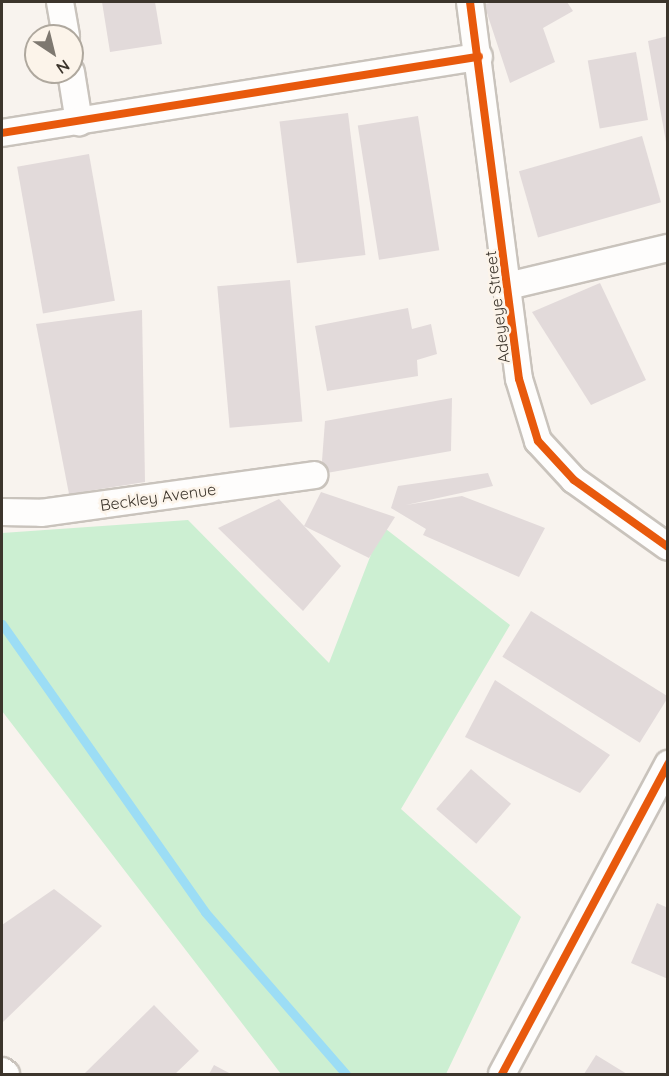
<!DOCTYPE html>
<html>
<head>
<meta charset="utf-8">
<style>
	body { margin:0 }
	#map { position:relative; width:669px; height:1076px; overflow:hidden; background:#f8f3ee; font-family:Quicksand,sans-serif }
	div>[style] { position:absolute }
	.green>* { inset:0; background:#ccefd2 }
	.stream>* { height:9px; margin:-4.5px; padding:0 4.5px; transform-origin:4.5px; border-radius:4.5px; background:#9cddf5 }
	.building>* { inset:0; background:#e2dada; transform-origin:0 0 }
	.roads { filter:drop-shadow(2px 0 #c9c3bc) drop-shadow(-2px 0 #c9c3bc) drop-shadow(0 2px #c9c3bc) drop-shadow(0 -2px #c9c3bc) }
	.minor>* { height:26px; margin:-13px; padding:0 13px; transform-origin:13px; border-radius:13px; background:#fefdfc }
	.cycleway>* { height:8px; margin:-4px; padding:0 4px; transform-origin:4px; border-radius:4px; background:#e8590c }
	span { translate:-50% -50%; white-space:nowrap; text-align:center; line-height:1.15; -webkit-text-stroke:5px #fcf4ea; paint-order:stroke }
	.street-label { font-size:16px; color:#3c352c }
	.frame { position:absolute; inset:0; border:3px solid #3c352c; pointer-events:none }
	.north { position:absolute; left:24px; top:24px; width:60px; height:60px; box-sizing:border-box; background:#fcf4ea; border:2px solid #afa89e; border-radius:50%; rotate:145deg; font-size:16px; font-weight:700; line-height:24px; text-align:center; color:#3c352c }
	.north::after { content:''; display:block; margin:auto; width:21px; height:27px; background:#7e7870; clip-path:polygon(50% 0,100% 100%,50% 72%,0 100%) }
</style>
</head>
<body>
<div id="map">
	<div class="green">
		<i style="clip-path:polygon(188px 520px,329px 663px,382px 526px,510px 625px,401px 809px,521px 917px,446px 1074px,281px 1074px,2px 711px,2px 533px)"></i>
	</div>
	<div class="stream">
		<i style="left:2px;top:624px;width:352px;rotate:54.8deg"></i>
		<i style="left:205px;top:912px;width:215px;rotate:49deg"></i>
	</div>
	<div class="building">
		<i style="clip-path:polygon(102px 2px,155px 2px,162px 44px,110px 52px)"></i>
		<i style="clip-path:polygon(496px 2px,567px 2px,573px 11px,543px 28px,555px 62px,510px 83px,484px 4px)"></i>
		<i style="clip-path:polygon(668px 36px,668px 142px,666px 142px,648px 41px)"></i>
		<i style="left:636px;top:52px;width:69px;height:49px;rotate:80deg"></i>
		<i style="left:348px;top:113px;width:143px;height:69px;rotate:83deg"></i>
		<i style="left:418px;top:116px;width:136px;height:61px;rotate:81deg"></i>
		<i style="left:642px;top:136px;width:69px;height:128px;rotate:74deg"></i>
		<i style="left:89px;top:154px;width:149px;height:73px;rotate:80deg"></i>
		<i style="left:290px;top:280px;width:142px;height:73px;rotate:85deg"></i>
		<i style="clip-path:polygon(600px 283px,646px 380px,591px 405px,532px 312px)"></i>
		<i style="clip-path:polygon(408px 308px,412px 329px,431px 324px,437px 354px,417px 360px,418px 376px,327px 391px,315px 326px)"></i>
		<i style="clip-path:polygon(142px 310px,145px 482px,69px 494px,36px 324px)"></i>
		<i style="clip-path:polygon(452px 398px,451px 451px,321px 474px,325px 421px)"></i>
		<i style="clip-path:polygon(488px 473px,493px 486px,406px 505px,462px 496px,545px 528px,519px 577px,423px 535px,426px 529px,391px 508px,398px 486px)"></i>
		<i style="clip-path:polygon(321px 492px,395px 517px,369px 558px,304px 526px)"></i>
		<i style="clip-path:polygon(279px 499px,341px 566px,303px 611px,218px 528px)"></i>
		<i style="left:531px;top:611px;width:162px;height:54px;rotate:32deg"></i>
		<i style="clip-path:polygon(495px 680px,610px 755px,580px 793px,465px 737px)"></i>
		<i style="left:471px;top:769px;width:53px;height:53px;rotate:41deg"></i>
		<i style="clip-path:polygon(54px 889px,102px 926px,2px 1023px,2px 925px)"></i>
		<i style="clip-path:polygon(657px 903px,668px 908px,668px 979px,631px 963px)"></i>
		<i style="clip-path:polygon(154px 1005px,199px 1051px,175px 1074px,84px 1074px)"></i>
		<i style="clip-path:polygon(596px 1055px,627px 1074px,584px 1074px)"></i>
		<i style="clip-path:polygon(214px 1065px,231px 1074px,209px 1074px)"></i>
	</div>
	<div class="roads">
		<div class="minor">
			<i style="left:60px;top:2px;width:35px;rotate:80deg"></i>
			<i style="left:470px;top:2px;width:380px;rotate:82.6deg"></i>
			<i style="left:519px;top:379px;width:65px;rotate:73deg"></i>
			<i style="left:538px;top:441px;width:53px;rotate:47.3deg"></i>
			<i style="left:574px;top:480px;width:115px;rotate:35.5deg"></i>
			<i style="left:71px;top:72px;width:51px;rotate:80.9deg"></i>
			<i style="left:2px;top:133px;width:483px;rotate:-9.1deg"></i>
			<i style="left:508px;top:286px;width:164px;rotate:-13.4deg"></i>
			<i style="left:2px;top:512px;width:39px;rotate:1deg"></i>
			<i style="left:41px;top:513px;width:276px;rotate:-7.9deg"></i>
			<i style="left:2px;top:1071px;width:5px;rotate:37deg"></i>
			<i style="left:502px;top:1074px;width:352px;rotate:-61.8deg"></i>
		</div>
	</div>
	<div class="cycleway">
		<i style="left:470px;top:2px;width:380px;rotate:82.6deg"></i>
		<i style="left:519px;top:379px;width:65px;rotate:73deg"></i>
		<i style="left:538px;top:441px;width:53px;rotate:47.3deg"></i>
		<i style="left:574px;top:480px;width:115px;rotate:35.5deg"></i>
		<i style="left:2px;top:133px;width:483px;rotate:-9.1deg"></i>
		<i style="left:502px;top:1074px;width:352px;rotate:-61.8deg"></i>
	</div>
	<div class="street-label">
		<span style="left:497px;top:307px;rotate:-97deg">Adeyeye Street</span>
		<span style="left:158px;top:497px;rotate:-8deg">Beckley Avenue</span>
	</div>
	<div class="frame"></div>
	<div class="north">N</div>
</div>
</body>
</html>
